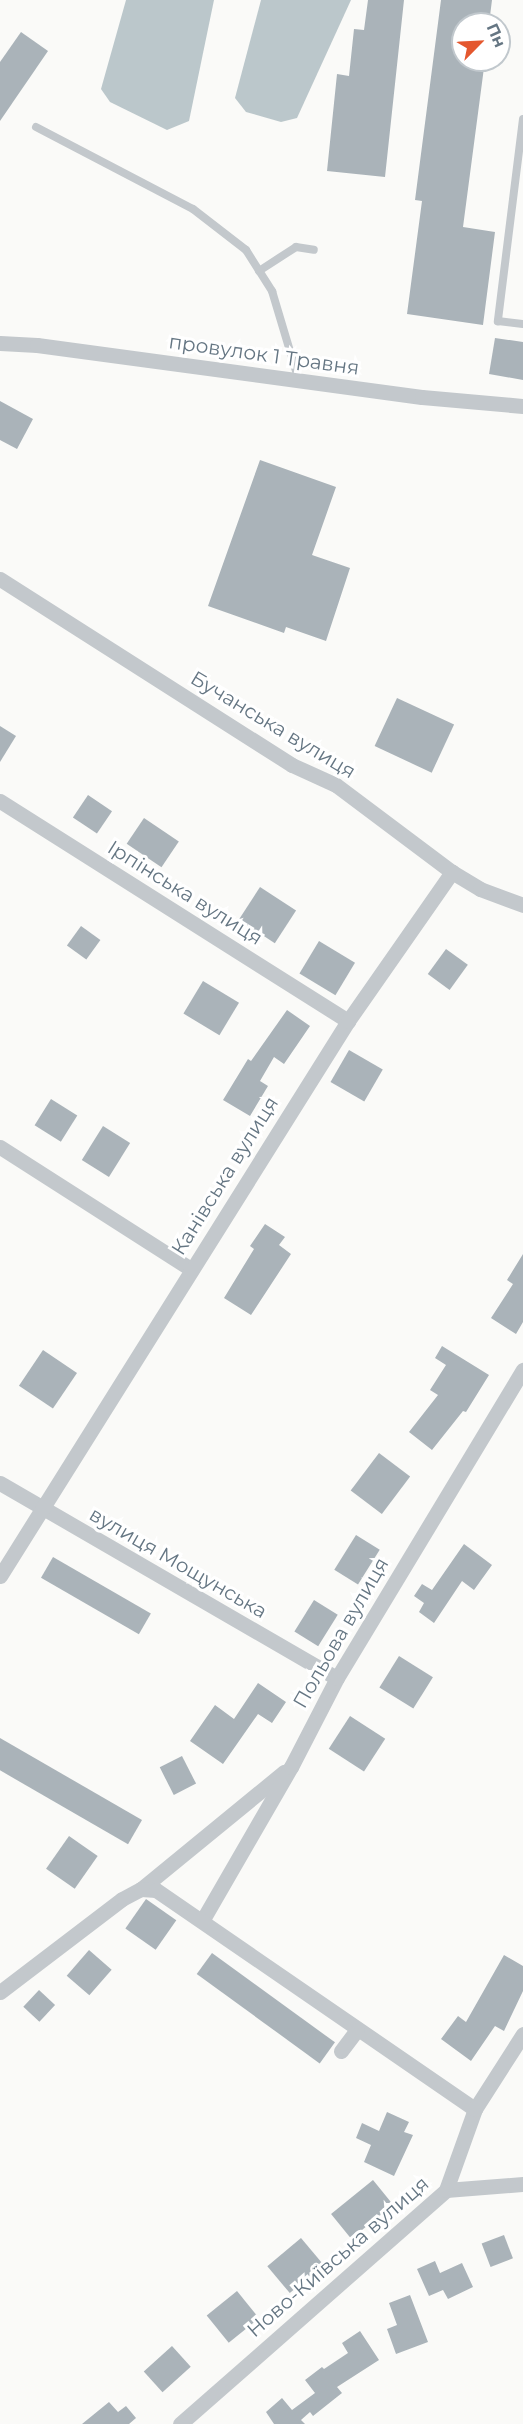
<!DOCTYPE html>
<html>
<head>
<meta charset="utf-8">
<style>
	body { margin:0 }
	#map { position:relative; width:523px; height:2424px; overflow:hidden; background:#fafaf8; font-family:Montserrat,sans-serif }
	div>[style] { position:absolute }
	.water>* { inset:0; background:#bbc7cb }
	.building>* { inset:0; background:#aab3b9; transform-origin:0 0 }
	.service>* { height:8px; margin:-4px; padding:0 4px; transform-origin:4px; border-radius:4px; background:#c3c8cc }
	.minor>* { height:15px; margin:-7.5px; padding:0 7.5px; transform-origin:7.5px; border-radius:7.5px; background:#c3c8cc }
	span { translate:-50% -50%; white-space:nowrap; text-align:center; line-height:1.15; -webkit-text-stroke:6px #fff; paint-order:stroke }
	.street-label { font-size:20px; color:#657683 }
	.north { position:absolute; left:451px; top:12px; width:60px; height:60px; box-sizing:border-box; background:#fff; border:2px solid #c1c8cd; border-radius:50%; rotate:66deg; font-size:16px; font-weight:700; line-height:24px; text-align:center; color:#657683 }
	.north::after { content:''; display:block; margin:auto; width:21px; height:27px; background:#e4572e; clip-path:polygon(50% 0,100% 100%,50% 72%,0 100%) }
</style>
</head>
<body>
<div id="map">
	<div class="water">
		<i style="clip-path:polygon(126px 0,214px 0,189px 121px,167px 130px,110px 102px,101px 89px)"></i>
		<i style="clip-path:polygon(261px 0,351px 0,297px 118px,281px 122px,246px 112px,235px 98px)"></i>
	</div>
	<div class="building">
		<i style="clip-path:polygon(368px 0,404px 0,385px 177px,327px 171px,337px 74px,349px 76px,354px 29px,364px 30px)"></i>
		<i style="clip-path:polygon(441px 0,492px 0,489px 24px,463px 24px,463px 60px,485px 60px,463px 227px,495px 232px,483px 325px,407px 314px,422px 201px,415px 200px)"></i>
		<i style="clip-path:polygon(21px 32px,48px 51px,0 121px,0 62px)"></i>
		<i style="clip-path:polygon(495px 338px,523px 342px,523px 380px,489px 374px)"></i>
		<i style="clip-path:polygon(0 401px,33px 419px,17px 449px,0 440px)"></i>
		<i style="clip-path:polygon(260px 460px,336px 487px,312px 555px,350px 568px,326px 641px,286px 627px,284px 633px,208px 606px)"></i>
		<i style="left:397px;top:698px;width:63px;height:53px;rotate:25deg"></i>
		<i style="clip-path:polygon(0 726px,16px 736px,0 762px)"></i>
		<i style="left:88px;top:795px;width:29px;height:27px;rotate:34deg"></i>
		<i style="left:144px;top:818px;width:42px;height:31px;rotate:34deg"></i>
		<i style="left:260px;top:887px;width:43px;height:39px;rotate:33deg"></i>
		<i style="left:81px;top:926px;width:24px;height:24px;rotate:36deg"></i>
		<i style="left:319px;top:941px;width:42px;height:38px;rotate:31deg"></i>
		<i style="left:446px;top:949px;width:27px;height:31px;rotate:36deg"></i>
		<i style="left:203px;top:981px;width:42px;height:38px;rotate:31deg"></i>
		<i style="clip-path:polygon(287px 1010px,310px 1026px,284px 1064px,274px 1057px,260px 1081px,268px 1086px,250px 1116px,223px 1100px,248px 1059px,251px 1061px)"></i>
		<i style="left:349px;top:1050px;width:39px;height:37px;rotate:30deg"></i>
		<i style="left:51px;top:1099px;width:31px;height:31px;rotate:32deg"></i>
		<i style="left:103px;top:1126px;width:32px;height:40px;rotate:32deg"></i>
		<i style="clip-path:polygon(265px 1224px,285px 1237px,279px 1245px,291px 1254px,251px 1315px,224px 1298px,254px 1249px,250px 1246px)"></i>
		<i style="clip-path:polygon(523px 1254px,523px 1322px,516px 1334px,491px 1318px,513px 1284px,507px 1280px)"></i>
		<i style="clip-path:polygon(442px 1346px,489px 1375px,466px 1412px,463px 1411px,432px 1450px,409px 1432px,438px 1395px,430px 1390px,446px 1365px,435px 1358px)"></i>
		<i style="left:43px;top:1350px;width:41px;height:43px;rotate:34deg"></i>
		<i style="left:379px;top:1453px;width:39px;height:47px;rotate:37deg"></i>
		<i style="left:356px;top:1535px;width:28px;height:41px;rotate:32deg"></i>
		<i style="clip-path:polygon(464px 1544px,492px 1565px,474px 1590px,462px 1581px,434px 1623px,419px 1612px,424px 1603px,414px 1596px,422px 1584px,432px 1590px)"></i>
		<i style="left:53px;top:1557px;width:113px;height:24px;rotate:30deg"></i>
		<i style="left:314px;top:1600px;width:28px;height:37px;rotate:32deg"></i>
		<i style="left:399px;top:1656px;width:40px;height:37px;rotate:32deg"></i>
		<i style="clip-path:polygon(258px 1683px,286px 1702px,272px 1723px,258px 1714px,223px 1764px,190px 1741px,215px 1705px,234px 1719px)"></i>
		<i style="left:350px;top:1716px;width:42px;height:39px;rotate:33deg"></i>
		<i style="left:0;top:1738px;width:164px;height:28px;rotate:30deg"></i>
		<i style="left:182px;top:1756px;width:31px;height:25px;rotate:63deg"></i>
		<i style="left:69px;top:1836px;width:35px;height:40px;rotate:35deg"></i>
		<i style="left:146px;top:1899px;width:37px;height:36px;rotate:35deg"></i>
		<i style="left:89px;top:1950px;width:30px;height:34px;rotate:41deg"></i>
		<i style="left:212px;top:1953px;width:152px;height:26px;rotate:36deg"></i>
		<i style="clip-path:polygon(504px 1955px,523px 1966px,523px 1991px,504px 2031px,495px 2026px,471px 2061px,441px 2039px,458px 2016px,466px 2022px)"></i>
		<i style="left:39px;top:1990px;width:22px;height:23px;rotate:43deg"></i>
		<i style="clip-path:polygon(387px 2112px,409px 2122px,404px 2132px,413px 2135px,394px 2176px,364px 2162px,371px 2145px,356px 2138px,362px 2123px,379px 2131px)"></i>
		<i style="left:373px;top:2180px;width:32px;height:54px;rotate:51deg"></i>
		<i style="left:504px;top:2235px;width:25px;height:24px;rotate:69deg"></i>
		<i style="left:301px;top:2238px;width:35px;height:44px;rotate:50deg"></i>
		<i style="clip-path:polygon(435px 2261px,440px 2273px,462px 2263px,473px 2287px,448px 2299px,443px 2290px,429px 2296px,417px 2269px)"></i>
		<i style="left:237px;top:2291px;width:35px;height:39px;rotate:51deg"></i>
		<i style="clip-path:polygon(410px 2295px,428px 2342px,396px 2354px,387px 2329px,397px 2325px,389px 2303px)"></i>
		<i style="clip-path:polygon(360px 2331px,379px 2360px,337px 2387px,342px 2393px,313px 2416px,310px 2412px,301px 2420px,305px 2424px,274px 2424px,266px 2412px,282px 2398px,292px 2410px,315px 2393px,305px 2380px,322px 2367px,324px 2369px,348px 2353px,342px 2343px)"></i>
		<i style="left:172px;top:2346px;width:28px;height:38px;rotate:48deg"></i>
		<i style="clip-path:polygon(109px 2402px,118px 2412px,126px 2406px,136px 2418px,129px 2424px,82px 2424px)"></i>
	</div>
	<div class="service">
		<i style="left:523px;top:119px;width:204px;rotate:97.1deg"></i>
		<i style="left:498px;top:321px;width:25px;rotate:7deg"></i>
		<i style="left:36px;top:127px;width:177px;rotate:27.6deg"></i>
		<i style="left:193px;top:209px;width:67px;rotate:37.7deg"></i>
		<i style="left:246px;top:250px;width:49px;rotate:57.6deg"></i>
		<i style="left:272px;top:291px;width:94px;rotate:73.3deg"></i>
		<i style="left:259px;top:271px;width:44px;rotate:-33deg"></i>
		<i style="left:296px;top:247px;width:18px;rotate:9deg"></i>
	</div>
	<div class="minor">
		<i style="left:0;top:343px;width:37px;rotate:3deg"></i>
		<i style="left:37px;top:345px;width:388px;rotate:7.7deg"></i>
		<i style="left:422px;top:397px;width:101px;rotate:5.1deg"></i>
		<i style="left:0;top:579px;width:346px;rotate:32.5deg"></i>
		<i style="left:292px;top:765px;width:48px;rotate:24.4deg"></i>
		<i style="left:336px;top:785px;width:145px;rotate:36.9deg"></i>
		<i style="left:452px;top:872px;width:33px;rotate:31deg"></i>
		<i style="left:480px;top:889px;width:46px;rotate:20.4deg"></i>
		<i style="left:0;top:801px;width:412px;rotate:32.3deg"></i>
		<i style="left:0;top:1147px;width:227px;rotate:32.6deg"></i>
		<i style="left:0;top:1483px;width:389px;rotate:30.1deg"></i>
		<i style="left:0;top:1576px;width:655px;rotate:-57.91deg"></i>
		<i style="left:348px;top:1021px;width:182px;rotate:-55.1deg"></i>
		<i style="left:141px;top:1889px;width:185px;rotate:-39.3deg"></i>
		<i style="left:202px;top:1921px;width:178px;rotate:-60deg"></i>
		<i style="left:291px;top:1767px;width:100px;rotate:-62.7deg"></i>
		<i style="left:337px;top:1678px;width:360px;rotate:-58.9deg"></i>
		<i style="left:0;top:1992px;width:153px;rotate:-37.3deg"></i>
		<i style="left:122px;top:1899px;width:21px;rotate:-28deg"></i>
		<i style="left:141px;top:1889px;width:15px;rotate:4deg"></i>
		<i style="left:156px;top:1890px;width:387px;rotate:34.5deg"></i>
		<i style="left:341px;top:2051px;width:26px;rotate:-53deg"></i>
		<i style="left:446px;top:2190px;width:77px;rotate:-4.5deg"></i>
		<i style="left:180px;top:2424px;width:354px;rotate:-41.3deg"></i>
		<i style="left:446px;top:2190px;width:86px;rotate:-70.3deg"></i>
		<i style="left:475px;top:2109px;width:89px;rotate:-57.4deg"></i>
	</div>
	<div class="street-label">
		<span style="left:264px;top:355px;rotate:8deg">провулок 1 Травня</span>
		<span style="left:273px;top:725px;rotate:31deg">Бучанська вулиця</span>
		<span style="left:185px;top:893px;rotate:32deg">Ірпінська вулиця</span>
		<span style="left:225px;top:1176px;rotate:-58deg">Канівська вулиця</span>
		<span style="left:178px;top:1563px;rotate:30deg">вулиця Мощунська</span>
		<span style="left:341px;top:1633px;rotate:-60deg">Польова вулиця</span>
		<span style="left:338px;top:2257px;rotate:-41deg">Ново-Київська вулиця</span>
	</div>
	<div class="north">Пн</div>
</div>
</body>
</html>
